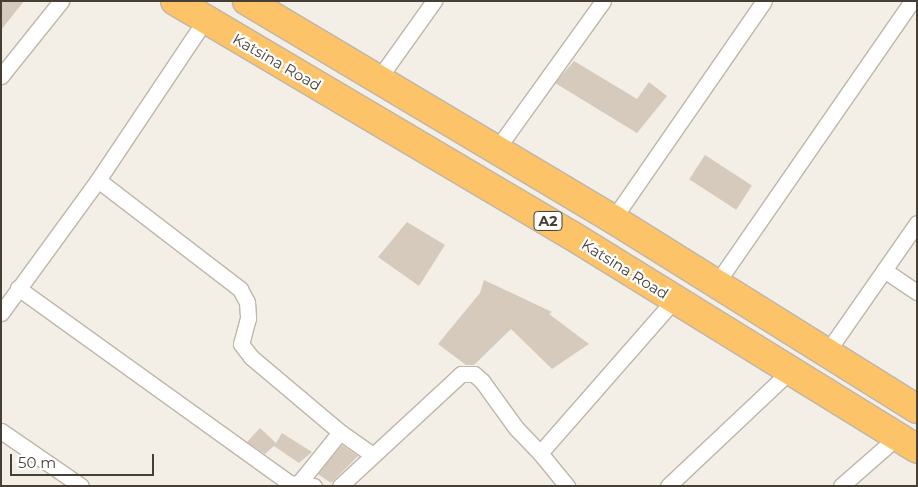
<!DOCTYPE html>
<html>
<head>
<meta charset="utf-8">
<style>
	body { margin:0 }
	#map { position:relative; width:918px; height:487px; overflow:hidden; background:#f3efe7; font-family:Montserrat,sans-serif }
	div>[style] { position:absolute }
	.building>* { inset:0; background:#d5cabc; transform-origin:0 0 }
	.roads { filter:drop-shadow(1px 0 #bfb6a9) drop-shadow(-1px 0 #bfb6a9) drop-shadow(0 1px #bfb6a9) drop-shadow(0 -1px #bfb6a9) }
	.street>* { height:15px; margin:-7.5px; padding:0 7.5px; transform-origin:7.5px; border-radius:7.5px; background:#fff }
	.highway>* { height:28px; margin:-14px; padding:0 14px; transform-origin:14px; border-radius:14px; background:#fdc368 }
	span { translate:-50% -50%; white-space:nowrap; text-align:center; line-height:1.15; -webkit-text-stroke:4.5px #fff; paint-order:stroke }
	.shield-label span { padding:1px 4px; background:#fff; border:1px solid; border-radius:4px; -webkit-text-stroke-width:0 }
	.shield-label { font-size:14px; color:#463f36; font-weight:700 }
	.street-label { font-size:15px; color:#463f36 }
	.frame { position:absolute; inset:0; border:2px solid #463f36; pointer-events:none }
	.scale { position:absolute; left:10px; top:454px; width:144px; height:22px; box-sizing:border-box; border:2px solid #463f36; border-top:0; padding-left:6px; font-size:15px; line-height:18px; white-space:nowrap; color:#463f36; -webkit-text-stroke:4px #fff; paint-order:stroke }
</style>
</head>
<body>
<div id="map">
	<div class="building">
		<i style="clip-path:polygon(1px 1px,24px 1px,1px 30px)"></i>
		<i style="clip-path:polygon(574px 61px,637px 99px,649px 82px,667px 96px,637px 133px,555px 83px)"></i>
		<i style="left:705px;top:155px;width:56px;height:29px;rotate:33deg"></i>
		<i style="clip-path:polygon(407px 222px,445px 245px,419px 286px,378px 257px)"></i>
		<i style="clip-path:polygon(484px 280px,552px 312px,549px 314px,589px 344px,552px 369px,511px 329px,474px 365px,466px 365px,438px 344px,480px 293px)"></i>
		<i style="clip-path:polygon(260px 428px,276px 443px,282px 433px,312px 452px,299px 463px,274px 446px,265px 454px,247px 442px)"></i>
		<i style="clip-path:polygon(342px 445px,358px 456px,331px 483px,318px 474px)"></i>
	</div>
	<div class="roads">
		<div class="street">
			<i style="left:1px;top:76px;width:96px;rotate:-51.3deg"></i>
			<i style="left:379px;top:78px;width:95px;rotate:-54.5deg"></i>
			<i style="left:496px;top:150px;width:183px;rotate:-54.3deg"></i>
			<i style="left:98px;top:180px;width:179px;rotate:37.5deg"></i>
			<i style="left:240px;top:289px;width:15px;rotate:62deg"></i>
			<i style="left:247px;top:302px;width:16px;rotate:86deg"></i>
			<i style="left:248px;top:318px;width:27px;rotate:105deg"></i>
			<i style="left:241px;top:344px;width:16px;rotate:52deg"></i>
			<i style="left:251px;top:357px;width:116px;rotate:40.1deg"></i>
			<i style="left:340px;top:432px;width:39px;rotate:35deg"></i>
			<i style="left:613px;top:219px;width:265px;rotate:-55.3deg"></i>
			<i style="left:884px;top:270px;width:40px;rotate:34deg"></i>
			<i style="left:716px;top:284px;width:344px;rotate:-55.3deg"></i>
			<i style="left:18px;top:288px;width:334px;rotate:35.7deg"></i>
			<i style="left:289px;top:483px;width:25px;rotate:7deg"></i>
			<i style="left:1px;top:313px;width:165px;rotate:-53.9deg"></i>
			<i style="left:98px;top:180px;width:192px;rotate:-56.2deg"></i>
			<i style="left:827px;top:352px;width:157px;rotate:-55.1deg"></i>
			<i style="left:1px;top:431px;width:97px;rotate:34.5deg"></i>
			<i style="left:540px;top:453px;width:43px;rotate:50.7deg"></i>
			<i style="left:299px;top:483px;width:65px;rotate:-51.2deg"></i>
			<i style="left:340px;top:486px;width:165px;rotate:-42.8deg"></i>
			<i style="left:461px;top:374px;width:13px"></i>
			<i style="left:474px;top:374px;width:11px;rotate:41deg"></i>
			<i style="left:482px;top:381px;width:58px;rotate:54.1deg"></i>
			<i style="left:516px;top:428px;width:35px;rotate:46deg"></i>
			<i style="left:540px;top:453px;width:203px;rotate:-48.8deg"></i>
			<i style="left:668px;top:486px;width:166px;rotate:-43.3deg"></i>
			<i style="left:841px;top:486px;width:74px;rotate:-41.2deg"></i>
		</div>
		<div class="highway">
			<i style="left:175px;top:1px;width:460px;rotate:30.6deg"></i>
			<i style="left:571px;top:235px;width:407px;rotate:31.7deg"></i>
			<i style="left:247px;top:1px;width:426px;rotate:30.8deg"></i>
			<i style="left:613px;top:219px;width:358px;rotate:32deg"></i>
		</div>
	</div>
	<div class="shield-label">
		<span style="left:548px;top:221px">A2</span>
	</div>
	<div class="street-label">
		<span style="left:277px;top:62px;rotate:30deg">Katsina Road</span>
		<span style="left:625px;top:269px;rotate:32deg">Katsina Road</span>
	</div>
	<div class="frame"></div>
	<div class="scale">50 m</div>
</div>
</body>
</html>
